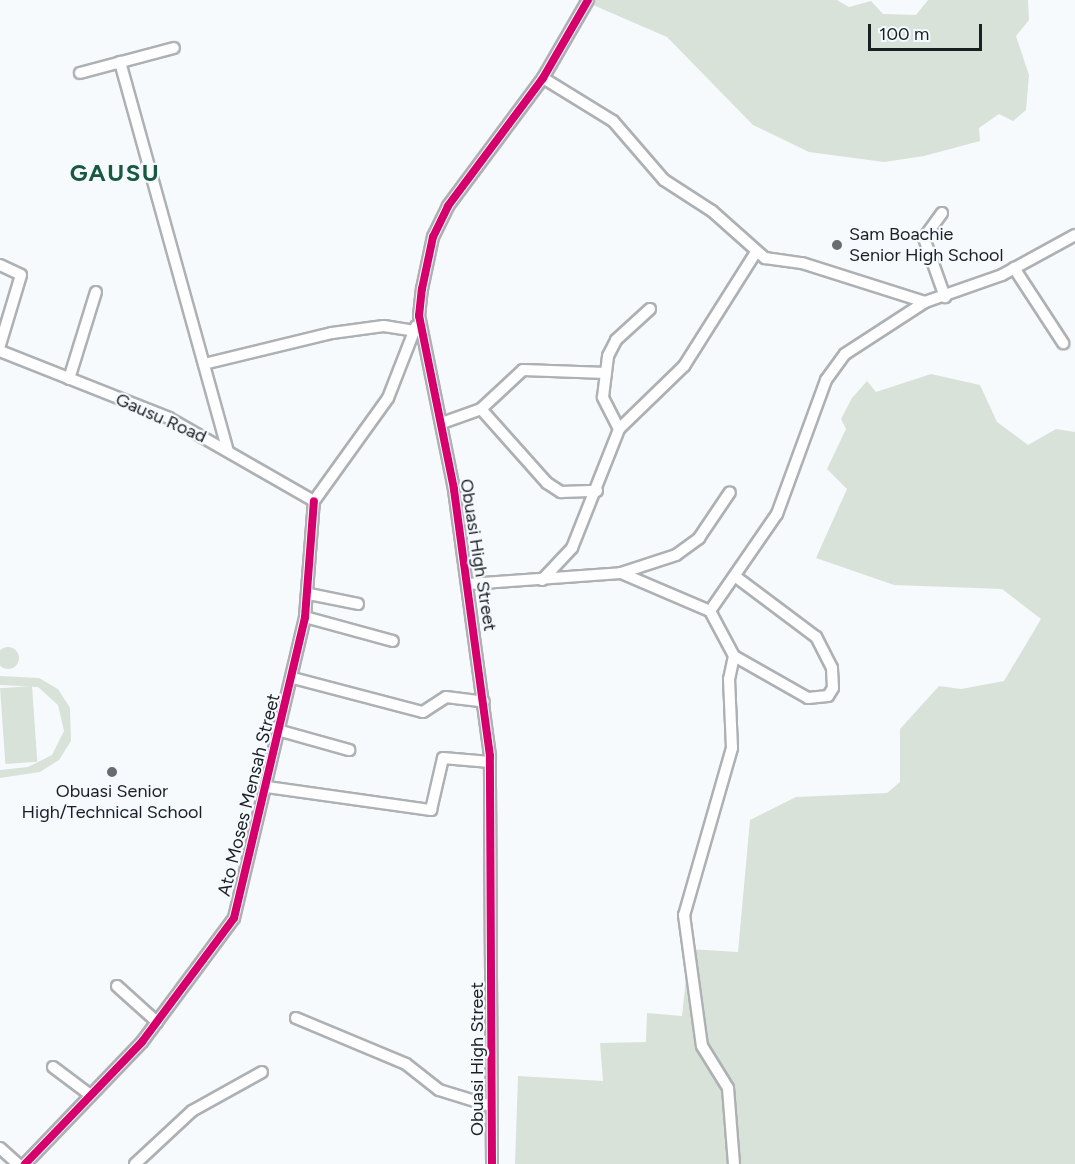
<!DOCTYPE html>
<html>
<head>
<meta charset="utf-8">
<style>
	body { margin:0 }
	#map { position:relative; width:1075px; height:1164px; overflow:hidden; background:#f7fafc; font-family:Figtree,sans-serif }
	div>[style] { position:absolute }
	.green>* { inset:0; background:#d8e2d9; transform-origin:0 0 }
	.round { border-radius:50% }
	.roads { filter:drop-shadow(2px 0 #aeb1b3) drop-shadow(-2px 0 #aeb1b3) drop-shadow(0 2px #aeb1b3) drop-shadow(0 -2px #aeb1b3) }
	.minor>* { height:10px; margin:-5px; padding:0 5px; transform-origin:5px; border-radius:5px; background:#fefeff }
	.cycleway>* { height:8px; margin:-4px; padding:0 4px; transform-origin:4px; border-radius:4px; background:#d6006c }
	.dots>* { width:16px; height:16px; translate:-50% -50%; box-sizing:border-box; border:3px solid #f4faff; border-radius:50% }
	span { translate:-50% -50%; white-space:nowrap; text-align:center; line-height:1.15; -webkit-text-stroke:4.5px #f4faff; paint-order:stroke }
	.poi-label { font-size:18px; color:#1c1f21 }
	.left { translate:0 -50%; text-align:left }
	.street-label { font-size:18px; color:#1c1f21 }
	.district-label { font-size:24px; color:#19593d; font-weight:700; letter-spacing:1.5px }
	.scale { position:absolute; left:868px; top:24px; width:114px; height:27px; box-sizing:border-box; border:3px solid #1c1f21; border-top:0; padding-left:8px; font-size:18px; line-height:21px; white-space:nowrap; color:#1c1f21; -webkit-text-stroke:4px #f4faff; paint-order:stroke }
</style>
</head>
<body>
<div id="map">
	<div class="green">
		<i style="clip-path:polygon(595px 0,837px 0,849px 7px,871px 1px,883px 14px,916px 15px,928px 0,1028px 0,1029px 20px,1016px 36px,1029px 75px,1026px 110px,1013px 121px,999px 114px,979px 128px,980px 141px,924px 156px,884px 162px,809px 152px,753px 125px,667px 37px,593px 5px)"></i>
		<i style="clip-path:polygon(931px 374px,980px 385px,997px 422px,1028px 445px,1056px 429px,1075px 432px,1075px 1164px,515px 1164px,518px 1076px,603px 1081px,600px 1043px,646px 1042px,647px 1013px,682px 1016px,689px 949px,738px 952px,750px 820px,796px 797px,887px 793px,900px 782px,900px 729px,939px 686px,961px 689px,1004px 681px,1041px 619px,1002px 589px,894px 585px,816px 558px,847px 489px,827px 469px,846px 429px,841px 419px,852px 398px,867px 381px,876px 392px)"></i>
		<i class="round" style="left:-3px;top:647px;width:22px;height:22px"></i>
		<i style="clip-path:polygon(0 676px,39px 678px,58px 689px,70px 708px,71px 741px,59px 760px,40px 772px,0 778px,0 770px,28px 767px,52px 755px,64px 731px,58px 705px,38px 687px,0 685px)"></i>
		<i style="left:32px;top:686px;width:76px;height:32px;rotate:86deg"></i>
	</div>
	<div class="roads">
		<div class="minor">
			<i style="left:120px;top:62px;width:401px;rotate:74.5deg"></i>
			<i style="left:80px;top:73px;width:97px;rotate:-14.9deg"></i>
			<i style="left:543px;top:78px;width:82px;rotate:31.6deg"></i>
			<i style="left:613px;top:121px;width:78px;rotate:49.2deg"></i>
			<i style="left:664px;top:180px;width:57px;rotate:32.9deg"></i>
			<i style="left:712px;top:211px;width:71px;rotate:41.6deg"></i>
			<i style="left:765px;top:258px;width:37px;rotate:8deg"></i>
			<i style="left:802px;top:263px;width:129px;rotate:17.6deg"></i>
			<i style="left:942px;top:213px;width:31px;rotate:126deg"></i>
			<i style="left:924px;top:238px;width:63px;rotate:70.4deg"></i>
			<i style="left:0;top:265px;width:23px;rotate:25deg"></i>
			<i style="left:21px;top:275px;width:73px;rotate:106.7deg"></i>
			<i style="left:1014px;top:268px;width:90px;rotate:56.8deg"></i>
			<i style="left:0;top:351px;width:182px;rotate:21.6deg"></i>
			<i style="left:169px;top:418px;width:167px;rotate:29.8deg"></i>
			<i style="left:204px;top:364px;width:132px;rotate:-13.6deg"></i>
			<i style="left:332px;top:333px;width:52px;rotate:-7.7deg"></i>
			<i style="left:384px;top:326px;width:31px;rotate:9deg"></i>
			<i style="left:69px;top:379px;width:91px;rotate:-72.8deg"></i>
			<i style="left:481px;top:409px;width:99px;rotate:48.3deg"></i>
			<i style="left:547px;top:483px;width:17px;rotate:33deg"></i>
			<i style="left:561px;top:492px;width:36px;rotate:-2deg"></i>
			<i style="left:442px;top:423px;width:41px;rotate:-19.7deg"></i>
			<i style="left:481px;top:409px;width:57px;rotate:-42.9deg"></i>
			<i style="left:523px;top:370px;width:83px;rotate:2.1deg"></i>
			<i style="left:619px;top:429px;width:36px;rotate:-117deg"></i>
			<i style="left:603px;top:397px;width:41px;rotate:-83deg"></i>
			<i style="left:608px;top:356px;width:18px;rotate:-63deg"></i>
			<i style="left:616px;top:340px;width:46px;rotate:-42.4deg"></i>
			<i style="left:314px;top:501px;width:127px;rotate:-54.3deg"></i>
			<i style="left:388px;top:398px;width:77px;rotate:-68.7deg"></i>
			<i style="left:621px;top:573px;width:97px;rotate:23.1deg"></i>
			<i style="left:710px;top:611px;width:51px;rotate:61.9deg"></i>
			<i style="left:734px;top:656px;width:24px;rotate:102deg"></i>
			<i style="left:729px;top:679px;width:69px;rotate:87.5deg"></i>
			<i style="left:732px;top:748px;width:174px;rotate:106deg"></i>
			<i style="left:684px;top:915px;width:132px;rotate:82.2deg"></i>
			<i style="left:702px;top:1046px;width:49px;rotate:58.2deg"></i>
			<i style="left:728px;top:1088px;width:76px;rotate:85.5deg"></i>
			<i style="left:542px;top:580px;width:44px;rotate:-46.8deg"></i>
			<i style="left:572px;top:548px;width:128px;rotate:-68.4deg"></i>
			<i style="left:619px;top:429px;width:91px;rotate:-44.1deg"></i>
			<i style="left:684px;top:366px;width:135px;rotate:-57.7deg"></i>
			<i style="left:469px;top:584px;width:152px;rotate:-4.1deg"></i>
			<i style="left:621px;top:573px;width:58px;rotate:-18.1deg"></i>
			<i style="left:676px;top:555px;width:29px;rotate:-36deg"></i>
			<i style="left:699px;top:538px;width:55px;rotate:-56deg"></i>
			<i style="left:309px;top:594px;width:50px;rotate:11.5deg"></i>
			<i style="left:710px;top:611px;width:118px;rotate:-55.4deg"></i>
			<i style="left:777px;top:514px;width:143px;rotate:-69.9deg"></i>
			<i style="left:826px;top:380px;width:32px;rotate:-54deg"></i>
			<i style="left:845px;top:354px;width:95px;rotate:-33deg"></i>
			<i style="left:925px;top:302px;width:82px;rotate:-19.3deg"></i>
			<i style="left:1002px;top:275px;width:83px;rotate:-28.7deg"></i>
			<i style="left:305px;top:617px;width:91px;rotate:15.3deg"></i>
			<i style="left:734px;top:656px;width:85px;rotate:29.6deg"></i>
			<i style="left:808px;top:698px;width:20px;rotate:-6deg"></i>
			<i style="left:828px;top:696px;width:9px;rotate:-58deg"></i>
			<i style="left:833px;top:688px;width:20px;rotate:-93deg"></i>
			<i style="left:832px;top:668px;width:35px;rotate:-117deg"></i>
			<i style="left:816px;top:637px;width:100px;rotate:-143.1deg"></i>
			<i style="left:293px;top:678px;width:134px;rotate:14.7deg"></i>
			<i style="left:423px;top:712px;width:27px;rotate:-33deg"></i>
			<i style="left:446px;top:697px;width:38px;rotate:7deg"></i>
			<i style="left:281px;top:731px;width:71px;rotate:15.6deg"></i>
			<i style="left:267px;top:787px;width:166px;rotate:8deg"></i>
			<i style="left:431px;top:810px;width:53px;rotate:-77deg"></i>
			<i style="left:443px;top:758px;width:47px;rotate:4.9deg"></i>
			<i style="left:117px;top:986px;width:54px;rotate:42deg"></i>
			<i style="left:296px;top:1018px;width:119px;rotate:22.7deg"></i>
			<i style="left:406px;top:1064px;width:42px;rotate:38.2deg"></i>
			<i style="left:439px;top:1090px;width:54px;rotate:17.1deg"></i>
			<i style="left:53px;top:1067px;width:45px;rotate:36.9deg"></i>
			<i style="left:0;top:1148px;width:24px;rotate:42deg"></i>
			<i style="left:25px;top:1164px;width:169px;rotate:-46.2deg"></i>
			<i style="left:142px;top:1042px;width:154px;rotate:-53.4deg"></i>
			<i style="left:234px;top:918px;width:309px;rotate:-76.7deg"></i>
			<i style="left:305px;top:617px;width:116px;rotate:-85.6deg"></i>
			<i style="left:135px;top:1164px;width:78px;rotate:-42.9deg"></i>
			<i style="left:192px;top:1111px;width:80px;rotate:-29.1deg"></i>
			<i style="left:492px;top:1164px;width:408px;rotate:-90.3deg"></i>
			<i style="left:490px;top:756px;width:269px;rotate:-97.7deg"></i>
			<i style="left:454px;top:489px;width:177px;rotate:-101.4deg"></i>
			<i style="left:419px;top:316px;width:27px;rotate:-84deg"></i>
			<i style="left:422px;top:289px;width:53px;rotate:-78.1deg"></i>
			<i style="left:433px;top:237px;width:34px;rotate:-64deg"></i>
			<i style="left:448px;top:206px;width:159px;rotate:-53.4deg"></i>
			<i style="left:543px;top:78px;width:90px;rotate:-60deg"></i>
		</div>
	</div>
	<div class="cycleway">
		<i style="left:25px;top:1164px;width:169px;rotate:-46.2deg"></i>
		<i style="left:142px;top:1042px;width:154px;rotate:-53.4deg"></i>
		<i style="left:234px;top:918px;width:309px;rotate:-76.7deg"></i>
		<i style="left:305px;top:617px;width:116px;rotate:-85.6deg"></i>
		<i style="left:492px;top:1164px;width:408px;rotate:-90.3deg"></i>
		<i style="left:490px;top:756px;width:269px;rotate:-97.7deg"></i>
		<i style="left:454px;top:489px;width:177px;rotate:-101.4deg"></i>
		<i style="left:419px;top:316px;width:27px;rotate:-84deg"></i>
		<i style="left:422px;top:289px;width:53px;rotate:-78.1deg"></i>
		<i style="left:433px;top:237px;width:34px;rotate:-64deg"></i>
		<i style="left:448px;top:206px;width:159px;rotate:-53.4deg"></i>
		<i style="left:543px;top:78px;width:90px;rotate:-60deg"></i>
	</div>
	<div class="dots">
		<i style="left:837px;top:245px;background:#696c6e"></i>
		<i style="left:112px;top:772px;background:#696c6e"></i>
	</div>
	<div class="poi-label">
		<span class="left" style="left:849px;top:245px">Sam Boachie<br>Senior High School</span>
		<span style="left:112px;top:802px">Obuasi Senior<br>High/Technical School</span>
	</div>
	<div class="street-label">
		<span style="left:161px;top:418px;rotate:24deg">Gausu Road</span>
		<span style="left:478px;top:555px;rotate:81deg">Obuasi High Street</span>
		<span style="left:249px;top:795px;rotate:-76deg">Ato Moses Mensah Street</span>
		<span style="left:477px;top:1059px;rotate:-90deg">Obuasi High Street</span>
	</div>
	<div class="district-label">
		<span style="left:115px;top:173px">GAUSU</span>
	</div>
	<div class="scale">100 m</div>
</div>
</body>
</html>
